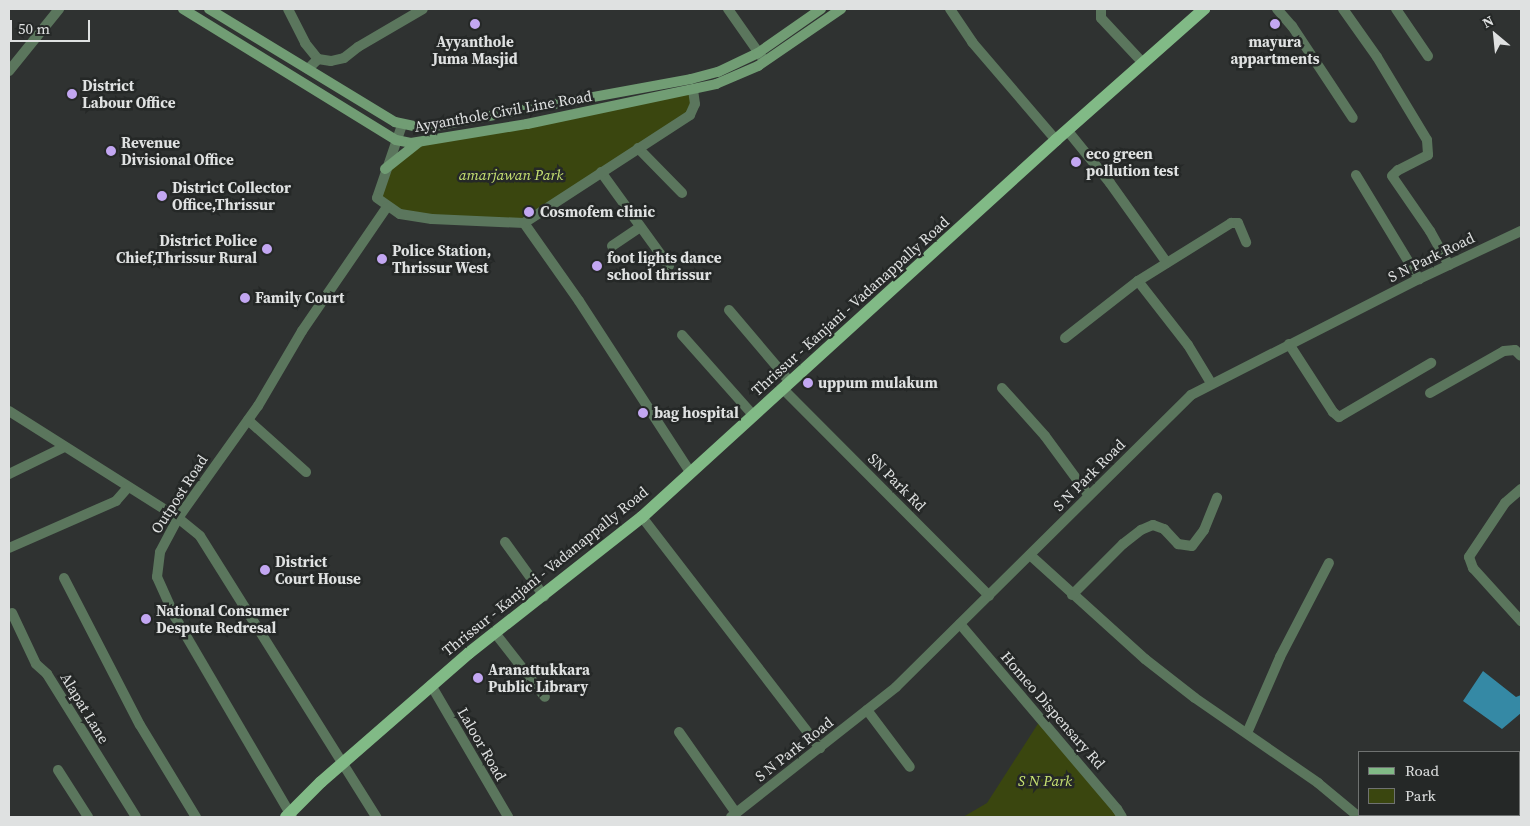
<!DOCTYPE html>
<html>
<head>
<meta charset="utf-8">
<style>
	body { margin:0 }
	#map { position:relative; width:1530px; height:826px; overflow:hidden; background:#2f3231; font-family:"Source Serif 4",serif }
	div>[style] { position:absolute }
	.green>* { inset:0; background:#3a460f }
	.water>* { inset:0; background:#3589a5 }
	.minor>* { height:10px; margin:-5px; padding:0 5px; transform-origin:5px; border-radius:5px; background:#5b765d }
	.tertiary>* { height:10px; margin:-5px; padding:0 5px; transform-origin:5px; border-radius:5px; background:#5b765d }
	.secondary>* { height:10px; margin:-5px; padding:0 5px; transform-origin:5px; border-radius:5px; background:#719d74 }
	.primary>* { height:12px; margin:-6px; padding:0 6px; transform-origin:6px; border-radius:6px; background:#81ba86 }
	.dots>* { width:14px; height:14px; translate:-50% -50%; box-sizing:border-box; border:2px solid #252827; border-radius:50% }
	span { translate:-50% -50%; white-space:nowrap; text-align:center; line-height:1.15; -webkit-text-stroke:5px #252827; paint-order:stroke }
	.poi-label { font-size:15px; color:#dfe1e1; font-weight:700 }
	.left { translate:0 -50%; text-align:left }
	.right { translate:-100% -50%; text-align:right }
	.street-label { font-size:15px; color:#dfe1e1 }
	.park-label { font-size:15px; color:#c7e272; font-style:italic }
	.frame { position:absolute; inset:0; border:10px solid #dfe1e1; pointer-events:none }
	.legend { position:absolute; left:1358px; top:751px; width:162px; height:65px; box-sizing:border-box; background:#252827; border:1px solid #6f7271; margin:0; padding:6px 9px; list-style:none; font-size:15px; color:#dfe1e1 }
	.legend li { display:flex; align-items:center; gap:10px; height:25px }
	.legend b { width:25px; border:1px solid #6f7271 }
	.north { position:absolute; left:1470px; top:10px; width:50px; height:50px; -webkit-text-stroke:4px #252827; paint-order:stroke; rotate:332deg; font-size:14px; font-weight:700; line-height:20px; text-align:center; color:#dfe1e1 }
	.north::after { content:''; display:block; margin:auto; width:18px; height:22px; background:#dfe1e1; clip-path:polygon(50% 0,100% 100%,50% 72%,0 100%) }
	.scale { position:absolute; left:10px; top:20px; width:80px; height:22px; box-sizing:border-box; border:2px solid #dfe1e1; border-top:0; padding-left:6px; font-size:15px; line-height:18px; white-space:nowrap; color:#dfe1e1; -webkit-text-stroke:4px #252827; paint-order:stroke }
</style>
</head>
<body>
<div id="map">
	<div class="green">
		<i style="clip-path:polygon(693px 91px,694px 110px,524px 223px,400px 214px,377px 198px,386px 170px,419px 144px)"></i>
		<i style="clip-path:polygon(1041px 719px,1121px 817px,963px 817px,987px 803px)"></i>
	</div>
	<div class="water">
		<i style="clip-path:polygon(1483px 671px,1516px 697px,1521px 695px,1521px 713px,1502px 729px,1463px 701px)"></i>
	</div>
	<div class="minor">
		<i style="left:288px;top:9px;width:38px;rotate:63deg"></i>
		<i style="left:305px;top:43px;width:21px;rotate:51deg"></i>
		<i style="left:728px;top:9px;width:61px;rotate:55deg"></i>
		<i style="left:950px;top:9px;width:40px;rotate:56deg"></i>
		<i style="left:972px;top:42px;width:129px;rotate:49.4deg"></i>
		<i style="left:1101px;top:9px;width:9px;rotate:90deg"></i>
		<i style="left:1101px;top:18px;width:60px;rotate:47deg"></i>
		<i style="left:1277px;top:9px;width:23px;rotate:49deg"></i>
		<i style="left:1292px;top:26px;width:110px;rotate:56.5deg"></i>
		<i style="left:1343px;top:9px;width:59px;rotate:54.7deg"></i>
		<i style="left:1377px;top:57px;width:97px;rotate:58.9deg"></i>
		<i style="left:1427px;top:140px;width:15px;rotate:86deg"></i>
		<i style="left:1428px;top:155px;width:34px;rotate:153deg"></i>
		<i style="left:1398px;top:170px;width:8px;rotate:135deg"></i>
		<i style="left:1392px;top:176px;width:67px;rotate:55.4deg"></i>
		<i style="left:1430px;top:231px;width:39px;rotate:61deg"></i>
		<i style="left:1396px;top:9px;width:57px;rotate:55.8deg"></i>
		<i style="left:308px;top:69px;width:14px;rotate:-45deg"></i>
		<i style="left:318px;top:59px;width:13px;rotate:9deg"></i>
		<i style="left:331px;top:61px;width:13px;rotate:-13deg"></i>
		<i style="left:344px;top:58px;width:18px;rotate:-38deg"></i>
		<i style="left:358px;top:47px;width:75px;rotate:-30.3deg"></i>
		<i style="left:9px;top:71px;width:80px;rotate:-51.1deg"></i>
		<i style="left:402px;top:125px;width:77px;rotate:108.9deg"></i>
		<i style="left:377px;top:198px;width:28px;rotate:35deg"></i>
		<i style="left:400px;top:214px;width:32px;rotate:9deg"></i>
		<i style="left:432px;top:219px;width:92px;rotate:2.5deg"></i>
		<i style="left:524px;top:223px;width:95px;rotate:54.8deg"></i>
		<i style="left:579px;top:301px;width:204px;rotate:57deg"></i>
		<i style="left:1067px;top:130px;width:68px;rotate:50.9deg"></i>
		<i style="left:1110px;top:183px;width:98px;rotate:54.5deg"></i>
		<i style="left:638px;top:148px;width:63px;rotate:45.6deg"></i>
		<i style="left:601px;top:172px;width:116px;rotate:54.1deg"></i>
		<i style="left:1356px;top:175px;width:122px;rotate:58.8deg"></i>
		<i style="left:524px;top:223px;width:198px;rotate:-33deg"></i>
		<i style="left:690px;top:115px;width:12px;rotate:-66deg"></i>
		<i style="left:695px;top:104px;width:14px;rotate:-98deg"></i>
		<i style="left:612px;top:246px;width:34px;rotate:-34deg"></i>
		<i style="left:1138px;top:281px;width:81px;rotate:52deg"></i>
		<i style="left:1188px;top:345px;width:44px;rotate:58.8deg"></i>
		<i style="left:729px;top:310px;width:94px;rotate:49.7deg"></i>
		<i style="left:682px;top:335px;width:107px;rotate:48.4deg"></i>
		<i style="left:1065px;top:338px;width:93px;rotate:-38deg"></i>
		<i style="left:1138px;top:281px;width:110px;rotate:-31.9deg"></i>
		<i style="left:1231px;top:223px;width:7px"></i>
		<i style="left:1238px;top:223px;width:21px;rotate:67deg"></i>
		<i style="left:1289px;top:344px;width:81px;rotate:57.1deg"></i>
		<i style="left:1333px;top:412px;width:8px;rotate:40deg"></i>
		<i style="left:1339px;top:417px;width:107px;rotate:-30.4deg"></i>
		<i style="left:1002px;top:388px;width:64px;rotate:48.1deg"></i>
		<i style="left:1045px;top:436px;width:74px;rotate:53.7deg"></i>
		<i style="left:783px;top:389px;width:292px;rotate:45.1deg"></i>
		<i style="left:1430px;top:393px;width:85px;rotate:-29.6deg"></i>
		<i style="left:1504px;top:351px;width:11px;rotate:-5deg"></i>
		<i style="left:1515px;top:350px;width:8px;rotate:45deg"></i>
		<i style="left:9px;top:411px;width:200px;rotate:32.3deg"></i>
		<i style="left:178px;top:518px;width:28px;rotate:39deg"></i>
		<i style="left:200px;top:536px;width:332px;rotate:57.9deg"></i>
		<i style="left:248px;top:420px;width:78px;rotate:41.9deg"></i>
		<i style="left:9px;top:474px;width:61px;rotate:-26.1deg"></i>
		<i style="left:1521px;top:489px;width:21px;rotate:139deg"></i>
		<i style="left:1505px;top:503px;width:65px;rotate:123.7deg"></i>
		<i style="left:1469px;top:557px;width:12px;rotate:70deg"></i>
		<i style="left:1473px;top:568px;width:72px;rotate:47.8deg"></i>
		<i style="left:642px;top:517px;width:292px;rotate:52.4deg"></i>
		<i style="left:505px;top:542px;width:67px;rotate:54.2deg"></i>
		<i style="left:9px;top:548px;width:117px;rotate:-23.7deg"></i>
		<i style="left:116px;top:501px;width:18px;rotate:-49deg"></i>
		<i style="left:1030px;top:555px;width:155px;rotate:42.1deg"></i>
		<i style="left:1145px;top:659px;width:63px;rotate:38deg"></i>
		<i style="left:1195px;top:698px;width:150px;rotate:34.6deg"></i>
		<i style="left:1318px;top:783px;width:53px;rotate:39.7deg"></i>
		<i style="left:64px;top:578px;width:165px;rotate:62.7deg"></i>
		<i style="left:140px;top:725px;width:108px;rotate:58.7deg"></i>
		<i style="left:1072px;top:595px;width:72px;rotate:-45deg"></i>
		<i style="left:1123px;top:544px;width:23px;rotate:-38deg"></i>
		<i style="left:1141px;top:530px;width:13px;rotate:-23deg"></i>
		<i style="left:1153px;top:525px;width:12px;rotate:20deg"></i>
		<i style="left:1164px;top:529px;width:21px;rotate:47deg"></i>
		<i style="left:1178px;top:544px;width:14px;rotate:8deg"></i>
		<i style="left:1192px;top:546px;width:20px;rotate:-53deg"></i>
		<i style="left:1204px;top:530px;width:35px;rotate:-68deg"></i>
		<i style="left:12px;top:613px;width:56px;rotate:64.8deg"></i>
		<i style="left:36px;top:664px;width:15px;rotate:42deg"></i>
		<i style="left:47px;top:674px;width:168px;rotate:58.1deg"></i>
		<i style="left:960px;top:624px;width:243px;rotate:49.7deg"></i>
		<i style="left:1117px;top:809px;width:9px;rotate:58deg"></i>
		<i style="left:495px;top:633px;width:81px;rotate:52deg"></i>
		<i style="left:867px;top:710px;width:71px;rotate:53deg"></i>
		<i style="left:679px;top:732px;width:99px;rotate:54.9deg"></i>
		<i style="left:1247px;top:733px;width:83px;rotate:-66.5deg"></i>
		<i style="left:1280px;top:657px;width:106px;rotate:-62.5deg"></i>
		<i style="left:58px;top:770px;width:56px;rotate:57.4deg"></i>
		<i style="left:1519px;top:773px;width:4px;rotate:56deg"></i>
		<i style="left:292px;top:817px;width:232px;rotate:-120.3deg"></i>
		<i style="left:175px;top:617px;width:44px;rotate:-114.2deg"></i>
		<i style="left:157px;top:577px;width:25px;rotate:-83deg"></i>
		<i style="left:160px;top:552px;width:38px;rotate:-62deg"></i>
		<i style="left:178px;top:518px;width:138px;rotate:-54.5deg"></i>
		<i style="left:258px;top:406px;width:87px;rotate:-59.6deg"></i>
		<i style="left:302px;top:331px;width:150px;rotate:-55.6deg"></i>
		<i style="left:731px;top:817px;width:210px;rotate:-38.2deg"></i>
		<i style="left:896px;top:687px;width:415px;rotate:-44.7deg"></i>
		<i style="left:1191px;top:395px;width:256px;rotate:-27deg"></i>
		<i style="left:1419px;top:279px;width:113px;rotate:-25.2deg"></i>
		<i style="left:1514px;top:817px;width:3px;rotate:-45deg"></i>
	</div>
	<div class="tertiary">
		<i style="left:431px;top:685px;width:153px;rotate:59.7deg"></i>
	</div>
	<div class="secondary">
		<i style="left:183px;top:9px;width:250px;rotate:31.6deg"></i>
		<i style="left:396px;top:140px;width:15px;rotate:11deg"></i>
		<i style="left:411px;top:143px;width:118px;rotate:-9.3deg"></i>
		<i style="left:527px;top:124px;width:193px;rotate:-11.9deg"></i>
		<i style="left:716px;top:84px;width:46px;rotate:-23.2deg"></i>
		<i style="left:758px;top:66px;width:101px;rotate:-34.5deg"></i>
		<i style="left:209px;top:9px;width:218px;rotate:31.3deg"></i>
		<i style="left:395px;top:122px;width:30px;rotate:12deg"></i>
		<i style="left:424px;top:128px;width:271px;rotate:-10.4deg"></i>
		<i style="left:691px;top:79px;width:28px;rotate:-15deg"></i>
		<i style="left:718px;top:72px;width:44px;rotate:-25.4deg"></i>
		<i style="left:758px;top:53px;width:77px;rotate:-34.9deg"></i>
		<i style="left:385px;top:169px;width:43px;rotate:-38.5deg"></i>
	</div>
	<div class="primary">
		<i style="left:286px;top:817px;width:49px;rotate:-45deg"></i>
		<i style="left:321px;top:782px;width:196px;rotate:-41.1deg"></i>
		<i style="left:469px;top:653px;width:220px;rotate:-38.2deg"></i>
		<i style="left:642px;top:517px;width:560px;rotate:-42.32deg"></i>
		<i style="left:1056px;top:140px;width:198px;rotate:-41.5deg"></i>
	</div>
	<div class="dots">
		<i style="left:475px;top:24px;background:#c3a7f2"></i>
		<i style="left:1275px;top:24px;background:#c3a7f2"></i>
		<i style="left:72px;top:94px;background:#c3a7f2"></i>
		<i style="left:111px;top:151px;background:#c3a7f2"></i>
		<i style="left:1076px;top:162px;background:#c3a7f2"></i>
		<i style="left:162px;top:196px;background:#c3a7f2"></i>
		<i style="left:529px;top:212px;background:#c3a7f2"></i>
		<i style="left:267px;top:249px;background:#c3a7f2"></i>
		<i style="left:382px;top:259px;background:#c3a7f2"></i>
		<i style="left:597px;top:266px;background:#c3a7f2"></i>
		<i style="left:245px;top:298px;background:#c3a7f2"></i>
		<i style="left:808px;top:383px;background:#c3a7f2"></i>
		<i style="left:643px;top:413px;background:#c3a7f2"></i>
		<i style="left:265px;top:570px;background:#c3a7f2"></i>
		<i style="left:146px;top:619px;background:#c3a7f2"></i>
		<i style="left:478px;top:678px;background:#c3a7f2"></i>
	</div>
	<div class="poi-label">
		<span style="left:475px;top:50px">Ayyanthole<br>Juma Masjid</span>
		<span style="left:1275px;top:50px">mayura<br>appartments</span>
		<span class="left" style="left:82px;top:94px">District<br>Labour Office</span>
		<span class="left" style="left:121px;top:151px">Revenue<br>Divisional Office</span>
		<span class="left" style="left:1086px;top:162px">eco green<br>pollution test</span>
		<span class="left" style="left:172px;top:196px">District Collector<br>Office,Thrissur</span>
		<span class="left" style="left:540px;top:212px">Cosmofem clinic</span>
		<span class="right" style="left:257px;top:249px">District Police<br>Chief,Thrissur Rural</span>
		<span class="left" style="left:392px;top:259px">Police Station,<br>Thrissur West</span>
		<span class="left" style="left:607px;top:266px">foot lights dance<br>school thrissur</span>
		<span class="left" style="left:255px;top:298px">Family Court</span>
		<span class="left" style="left:818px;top:383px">uppum mulakum</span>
		<span class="left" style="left:654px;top:413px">bag hospital</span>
		<span class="left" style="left:275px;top:570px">District<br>Court House</span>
		<span class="left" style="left:156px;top:619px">National Consumer<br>Despute Redresal</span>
		<span class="left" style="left:488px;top:678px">Aranattukkara<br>Public Library</span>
	</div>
	<div class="street-label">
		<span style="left:503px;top:111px;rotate:-10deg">Ayyanthole Civil Line Road</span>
		<span style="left:1431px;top:257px;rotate:-26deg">S N Park Road</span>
		<span style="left:850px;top:306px;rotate:-42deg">Thrissur - Kanjani - Vadanappally Road</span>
		<span style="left:1089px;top:475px;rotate:-45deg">S N Park Road</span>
		<span style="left:897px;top:482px;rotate:45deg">SN Park Rd</span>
		<span style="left:179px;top:494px;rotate:-57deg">Outpost Road</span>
		<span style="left:545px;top:571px;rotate:-39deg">Thrissur - Kanjani - Vadanappally Road</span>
		<span style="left:85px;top:708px;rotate:59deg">Alapat Lane</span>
		<span style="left:1053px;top:710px;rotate:49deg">Homeo Dispensary Rd</span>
		<span style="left:482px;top:744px;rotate:60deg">Laloor Road</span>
		<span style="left:794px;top:749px;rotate:-38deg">S N Park Road</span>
	</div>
	<div class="park-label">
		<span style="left:511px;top:175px">amarjawan Park</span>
		<span style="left:1045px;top:781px">S N Park</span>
	</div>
	<div class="frame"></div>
	<ul class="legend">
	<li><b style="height:6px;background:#81ba86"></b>Road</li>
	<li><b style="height:14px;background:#3a460f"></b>Park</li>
	</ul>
	<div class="north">N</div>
	<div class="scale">50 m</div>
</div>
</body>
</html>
